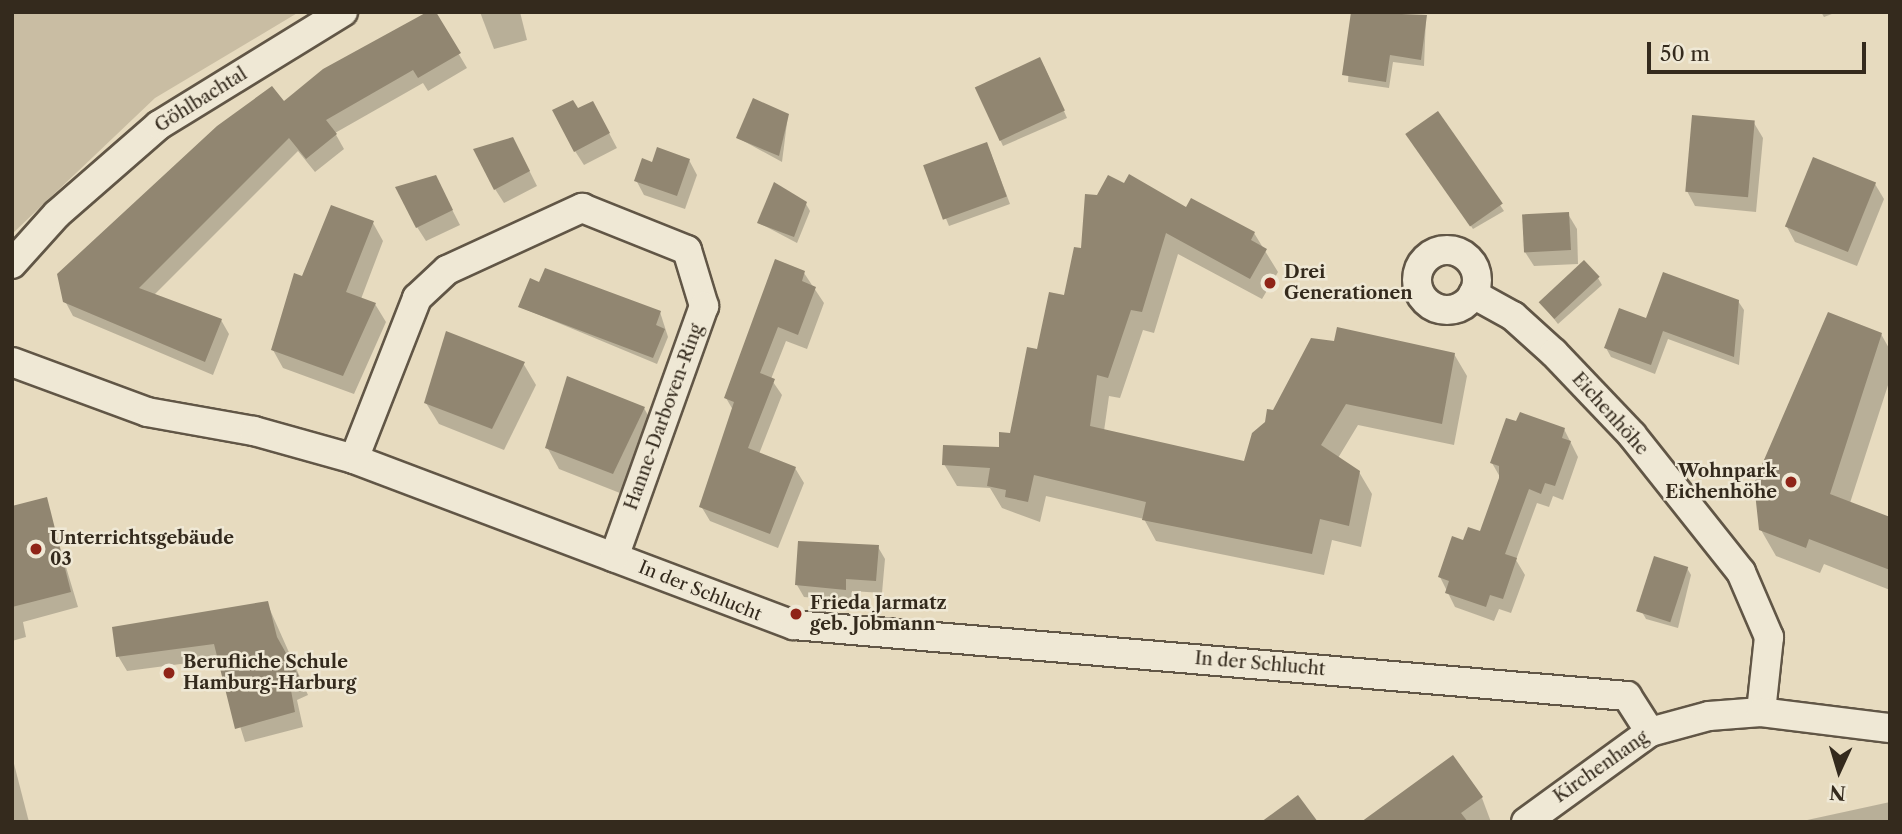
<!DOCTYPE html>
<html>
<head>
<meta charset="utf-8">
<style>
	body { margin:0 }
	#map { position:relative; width:1902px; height:834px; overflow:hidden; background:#e7dbbf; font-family:"Libre Caslon Text",serif }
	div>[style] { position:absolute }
	.green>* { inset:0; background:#c9bda3 }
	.shadow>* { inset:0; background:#0003 }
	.building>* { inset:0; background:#918671; transform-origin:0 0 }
	.roads { filter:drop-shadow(2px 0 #615646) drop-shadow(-2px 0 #615646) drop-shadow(0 2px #615646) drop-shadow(0 -2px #615646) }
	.minor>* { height:28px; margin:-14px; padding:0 14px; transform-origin:14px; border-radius:14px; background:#efe8d5 }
	.minor>.ring { margin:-14px; padding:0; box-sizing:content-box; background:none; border:28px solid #efe8d5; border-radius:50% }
	.dots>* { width:19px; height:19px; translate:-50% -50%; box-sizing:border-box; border:4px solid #efe8d5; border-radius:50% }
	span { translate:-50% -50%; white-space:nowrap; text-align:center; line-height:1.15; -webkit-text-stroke:5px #efe8d5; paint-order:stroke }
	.street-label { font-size:18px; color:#342a1d }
	.poi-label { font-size:18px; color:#342a1d; font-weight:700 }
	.left { translate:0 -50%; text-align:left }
	.right { translate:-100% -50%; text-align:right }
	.frame { position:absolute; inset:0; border:14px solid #342a1d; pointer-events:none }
	.north { position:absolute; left:1804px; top:736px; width:70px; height:70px; -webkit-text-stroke:5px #efe8d5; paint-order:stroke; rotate:184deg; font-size:19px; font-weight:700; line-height:28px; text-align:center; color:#342a1d }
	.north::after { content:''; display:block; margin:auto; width:24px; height:32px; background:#342a1d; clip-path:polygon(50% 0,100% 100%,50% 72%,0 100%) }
	.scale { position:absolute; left:1647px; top:42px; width:219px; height:32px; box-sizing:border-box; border:4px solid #342a1d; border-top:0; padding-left:9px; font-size:21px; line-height:24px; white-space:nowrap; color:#342a1d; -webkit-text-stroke:5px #efe8d5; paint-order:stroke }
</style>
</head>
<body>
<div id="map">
	<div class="green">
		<i style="clip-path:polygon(12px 12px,299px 12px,155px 98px,12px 234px)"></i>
	</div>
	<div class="shadow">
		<i style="clip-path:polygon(434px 12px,467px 68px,428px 91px,423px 83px,335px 133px,344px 149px,315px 172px,298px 151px,154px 295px,221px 320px,229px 334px,213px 375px,73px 316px,65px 301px,284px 104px)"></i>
		<i style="clip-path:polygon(480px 12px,520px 12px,527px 40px,494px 49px)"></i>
		<i style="clip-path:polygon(1352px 12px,1426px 17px,1424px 66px,1393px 62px,1389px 88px,1348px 82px)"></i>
		<i style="clip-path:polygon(1821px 12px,1837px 12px,1824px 17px)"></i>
		<i style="clip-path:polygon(1044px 66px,1067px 118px,1003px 146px,976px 87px)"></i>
		<i style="clip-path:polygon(577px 110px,601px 118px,617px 148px,584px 165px,575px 151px)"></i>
		<i style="clip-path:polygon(788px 115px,782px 162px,738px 138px)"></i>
		<i style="clip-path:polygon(1754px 123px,1763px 138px,1756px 212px,1695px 206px,1687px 191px)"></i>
		<i style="clip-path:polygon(1411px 140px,1500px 205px,1504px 211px,1473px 229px)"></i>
		<i style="clip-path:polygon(990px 151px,1010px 204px,949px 226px,925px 167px)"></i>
		<i style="clip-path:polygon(521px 154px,537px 186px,504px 203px,495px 189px)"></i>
		<i style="clip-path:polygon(689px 160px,697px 175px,685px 209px,644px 195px,636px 180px,653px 164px)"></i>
		<i style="clip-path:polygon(1875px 184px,1884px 199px,1857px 266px,1795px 242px,1787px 227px)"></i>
		<i style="clip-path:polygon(443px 192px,460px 225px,426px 241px,417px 227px)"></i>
		<i style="clip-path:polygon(806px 204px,810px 211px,797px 243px,759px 223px)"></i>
		<i style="clip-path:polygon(1187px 209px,1254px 233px,1278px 272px,1262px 299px,1178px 254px,1154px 333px,1143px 330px,1120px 398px,1109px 396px,1104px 431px,1245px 463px,1274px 412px,1454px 354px,1467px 376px,1454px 445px,1358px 425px,1338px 458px,1359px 472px,1372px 494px,1361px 547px,1332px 540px,1324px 575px,1156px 541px,1144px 519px,1046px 496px,1040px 522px,1002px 508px,990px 488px,957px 486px,944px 464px,1001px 449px,1011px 435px,1083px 250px)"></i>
		<i style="clip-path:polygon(1568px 214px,1577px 229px,1578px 264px,1534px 266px,1525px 252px)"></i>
		<i style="clip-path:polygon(373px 223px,383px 241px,361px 299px,375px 304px,386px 322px,354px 394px,283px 368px,273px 350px,303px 278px)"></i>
		<i style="clip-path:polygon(804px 273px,824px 303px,807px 349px,786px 341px,771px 379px,782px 395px,759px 454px,795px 468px,804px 483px,778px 548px,710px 521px,701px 506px,733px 410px,726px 398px)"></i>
		<i style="clip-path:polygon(1598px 278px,1602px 285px,1558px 324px,1540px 301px)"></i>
		<i style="clip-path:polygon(1738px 301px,1744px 310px,1739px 365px,1668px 339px,1655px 374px,1611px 357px,1606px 348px,1647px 320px)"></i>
		<i style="clip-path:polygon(520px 307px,660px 312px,668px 337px,657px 364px)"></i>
		<i style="clip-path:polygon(1881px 334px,1890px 350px,1890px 379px,1850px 503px,1890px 519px,1890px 590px,1824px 564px,1820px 573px,1776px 556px,1761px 530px)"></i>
		<i style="clip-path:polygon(523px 363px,536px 385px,504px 450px,439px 424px,426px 403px)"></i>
		<i style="clip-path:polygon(644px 408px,656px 430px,625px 495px,559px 469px,547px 447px)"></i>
		<i style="clip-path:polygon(1564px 429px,1578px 457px,1563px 500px,1553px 496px,1549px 507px,1537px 503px,1516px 560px,1525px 575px,1511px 613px,1499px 609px,1494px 621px,1455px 607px,1440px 577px,1464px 542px,1481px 533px,1500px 477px,1492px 463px)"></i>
		<i style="clip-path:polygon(46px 500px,78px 607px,23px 622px,26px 637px,12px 641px,12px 508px)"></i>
		<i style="clip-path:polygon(878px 547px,885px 559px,882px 593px,852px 591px,852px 601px,804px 597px,797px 585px)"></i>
		<i style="clip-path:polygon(1687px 568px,1691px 575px,1678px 628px,1646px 619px,1642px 612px)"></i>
		<i style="clip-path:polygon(267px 603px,308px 695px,297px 700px,303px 727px,245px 742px,219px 659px,127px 671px,118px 656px)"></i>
		<i style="clip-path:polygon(12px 756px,29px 822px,12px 822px)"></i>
		<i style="clip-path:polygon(1482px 798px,1491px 822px,1364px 822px)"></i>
		<i style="clip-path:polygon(1890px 802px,1890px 822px,1798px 822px)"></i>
	</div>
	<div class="building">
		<i style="clip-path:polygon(427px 12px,436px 12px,461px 53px,418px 78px,413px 70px,326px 120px,337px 134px,306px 159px,289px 138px,139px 288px,222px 319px,205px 362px,63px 302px,57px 274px,217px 126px,272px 86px,284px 101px,323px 69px)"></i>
		<i style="clip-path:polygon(1351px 12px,1427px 15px,1421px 60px,1390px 55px,1386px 82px,1342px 75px)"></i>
		<i style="left:1040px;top:57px;width:59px;height:72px;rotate:65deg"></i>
		<i style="clip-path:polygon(753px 98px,789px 114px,779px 156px,736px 138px)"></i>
		<i style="clip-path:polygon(573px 100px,578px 108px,593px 101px,610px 133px,574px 152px,552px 110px)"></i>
		<i style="left:1438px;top:111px;width:113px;height:40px;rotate:55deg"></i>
		<i style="left:1692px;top:115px;width:63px;height:77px;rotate:5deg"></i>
		<i style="clip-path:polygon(513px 137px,530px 171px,494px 190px,473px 149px)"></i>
		<i style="left:987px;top:142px;width:58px;height:68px;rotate:70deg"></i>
		<i style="clip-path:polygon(657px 147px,690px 159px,677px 196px,634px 181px,642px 158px,652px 162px)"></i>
		<i style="left:1813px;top:157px;width:68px;height:75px;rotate:22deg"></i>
		<i style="clip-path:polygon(1129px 174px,1186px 207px,1191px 198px,1255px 232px,1251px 240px,1267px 249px,1250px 279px,1166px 233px,1142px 312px,1131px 310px,1108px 378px,1097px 375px,1090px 426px,1244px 461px,1252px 433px,1265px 422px,1267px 409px,1273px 410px,1311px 338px,1334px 341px,1337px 327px,1455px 353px,1442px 424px,1346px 404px,1321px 445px,1360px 471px,1349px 526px,1320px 519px,1312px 554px,1142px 520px,1146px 502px,1034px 475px,1028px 502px,1005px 497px,1006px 490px,987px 486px,990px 468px,942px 465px,943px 445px,999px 447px,999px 432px,1010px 433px,1027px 347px,1037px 349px,1049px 292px,1064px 295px,1074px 247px,1081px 248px,1085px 194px,1097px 195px,1108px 175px,1124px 183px)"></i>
		<i style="clip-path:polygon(436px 175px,453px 210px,416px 228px,395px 187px)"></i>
		<i style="clip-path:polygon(774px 182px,807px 202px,794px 237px,757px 223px)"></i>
		<i style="clip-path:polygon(331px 205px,374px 221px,346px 292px,376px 303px,343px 376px,271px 350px,294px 273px,302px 276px)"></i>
		<i style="left:1569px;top:212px;width:38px;height:47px;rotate:87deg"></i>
		<i style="clip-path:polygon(775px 259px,805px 271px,802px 281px,816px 287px,798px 335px,778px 327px,760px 373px,775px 379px,748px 448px,796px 467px,770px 534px,699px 507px,734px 402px,724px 398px)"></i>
		<i style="left:1584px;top:260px;width:23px;height:62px;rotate:47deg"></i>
		<i style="clip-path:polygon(545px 268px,661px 311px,656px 325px,665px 329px,653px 358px,518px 307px,530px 278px,539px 282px)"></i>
		<i style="clip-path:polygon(1663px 272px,1739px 300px,1734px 357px,1663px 331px,1651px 365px,1604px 348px,1619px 308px,1646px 318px)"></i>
		<i style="clip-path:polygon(1828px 312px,1882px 333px,1830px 494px,1890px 517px,1890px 570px,1809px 539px,1806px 548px,1759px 530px,1754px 483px)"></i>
		<i style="clip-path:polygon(446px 331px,525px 362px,492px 429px,424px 403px)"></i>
		<i style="clip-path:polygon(567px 376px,645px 407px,613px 474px,545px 448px)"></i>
		<i style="clip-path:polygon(1520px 412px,1565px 428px,1562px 438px,1571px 441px,1555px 486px,1545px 483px,1541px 494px,1529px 489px,1505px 554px,1517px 558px,1503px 599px,1490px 595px,1486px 607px,1445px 593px,1449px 581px,1438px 577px,1452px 536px,1463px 540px,1468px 527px,1480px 531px,1499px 478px,1499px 466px,1490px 463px,1506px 418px,1516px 421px)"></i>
		<i style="clip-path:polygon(47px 497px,71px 592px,12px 607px,12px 506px)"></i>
		<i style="clip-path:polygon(798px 541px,879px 545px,876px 581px,846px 579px,846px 590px,795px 585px)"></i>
		<i style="left:1654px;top:556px;width:36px;height:58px;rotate:18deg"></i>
		<i style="clip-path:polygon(268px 601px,277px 637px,301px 680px,290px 685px,295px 712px,235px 729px,214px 644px,116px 657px,112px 627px)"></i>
		<i style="clip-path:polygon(1453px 755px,1483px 797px,1461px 813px,1468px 822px,1361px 822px)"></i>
		<i style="clip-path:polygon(1298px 795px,1318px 822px,1261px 822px)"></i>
	</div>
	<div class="roads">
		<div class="minor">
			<i class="ring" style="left:1417px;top:250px;width:32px;height:32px"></i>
			<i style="left:12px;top:264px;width:67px;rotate:-48deg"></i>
			<i style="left:57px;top:214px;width:135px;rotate:-41.1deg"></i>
			<i style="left:159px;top:125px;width:216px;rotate:-31.6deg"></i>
			<i style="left:1473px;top:294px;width:46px;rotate:28.8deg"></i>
			<i style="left:1513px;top:316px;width:55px;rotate:42.1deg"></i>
			<i style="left:1554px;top:353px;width:113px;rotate:46.4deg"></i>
			<i style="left:1632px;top:435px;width:175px;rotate:51.5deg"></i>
			<i style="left:1741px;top:572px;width:71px;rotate:66.7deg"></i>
			<i style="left:1769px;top:637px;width:75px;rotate:96.1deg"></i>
			<i style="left:12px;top:362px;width:144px;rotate:20.3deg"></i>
			<i style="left:147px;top:412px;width:109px;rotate:10.1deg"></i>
			<i style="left:254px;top:431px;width:104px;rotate:15.6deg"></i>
			<i style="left:354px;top:459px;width:470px;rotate:20.7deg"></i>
			<i style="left:794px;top:625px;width:836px;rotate:4.87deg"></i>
			<i style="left:1627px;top:696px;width:43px;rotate:57.4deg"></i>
			<i style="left:354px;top:459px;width:173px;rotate:-68.6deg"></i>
			<i style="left:417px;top:298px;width:41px;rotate:-43deg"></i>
			<i style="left:447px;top:270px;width:149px;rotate:-24.7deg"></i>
			<i style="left:582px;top:208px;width:113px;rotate:21.8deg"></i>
			<i style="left:687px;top:250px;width:59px;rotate:73.1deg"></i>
			<i style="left:704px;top:306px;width:267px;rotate:109.7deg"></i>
			<i style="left:1526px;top:822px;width:153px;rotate:-36deg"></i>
			<i style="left:1650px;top:732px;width:61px;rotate:-15.2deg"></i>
			<i style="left:1709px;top:716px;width:52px;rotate:-4.4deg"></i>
			<i style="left:1761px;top:712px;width:130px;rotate:7.1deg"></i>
		</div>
	</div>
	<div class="dots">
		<i style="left:1270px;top:283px;background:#8f2418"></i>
		<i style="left:1791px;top:482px;background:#8f2418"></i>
		<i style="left:36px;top:549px;background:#8f2418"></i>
		<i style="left:796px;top:614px;background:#8f2418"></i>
		<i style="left:169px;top:673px;background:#8f2418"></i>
	</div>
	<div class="street-label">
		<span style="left:201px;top:100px;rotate:-32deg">Göhlbachtal</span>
		<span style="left:1610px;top:414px;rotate:48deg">Eichenhöhe</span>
		<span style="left:664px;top:417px;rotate:-70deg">Hanne-Darboven-Ring</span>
		<span style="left:700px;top:591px;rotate:22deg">In der Schlucht</span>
		<span style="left:1260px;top:664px;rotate:5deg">In der Schlucht</span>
		<span style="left:1601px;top:767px;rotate:-35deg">Kirchenhang</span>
	</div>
	<div class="poi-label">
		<span class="left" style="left:1284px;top:283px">Drei<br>Generationen</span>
		<span class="right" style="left:1777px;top:482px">Wohnpark<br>Eichenhöhe</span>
		<span class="left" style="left:50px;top:549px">Unterrichtsgebäude<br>03</span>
		<span class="left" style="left:810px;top:614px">Frieda Jarmatz<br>geb. Jobmann</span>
		<span class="left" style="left:183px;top:673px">Berufliche Schule<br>Hamburg-Harburg</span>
	</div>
	<div class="frame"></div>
	<div class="north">N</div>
	<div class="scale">50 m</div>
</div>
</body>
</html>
